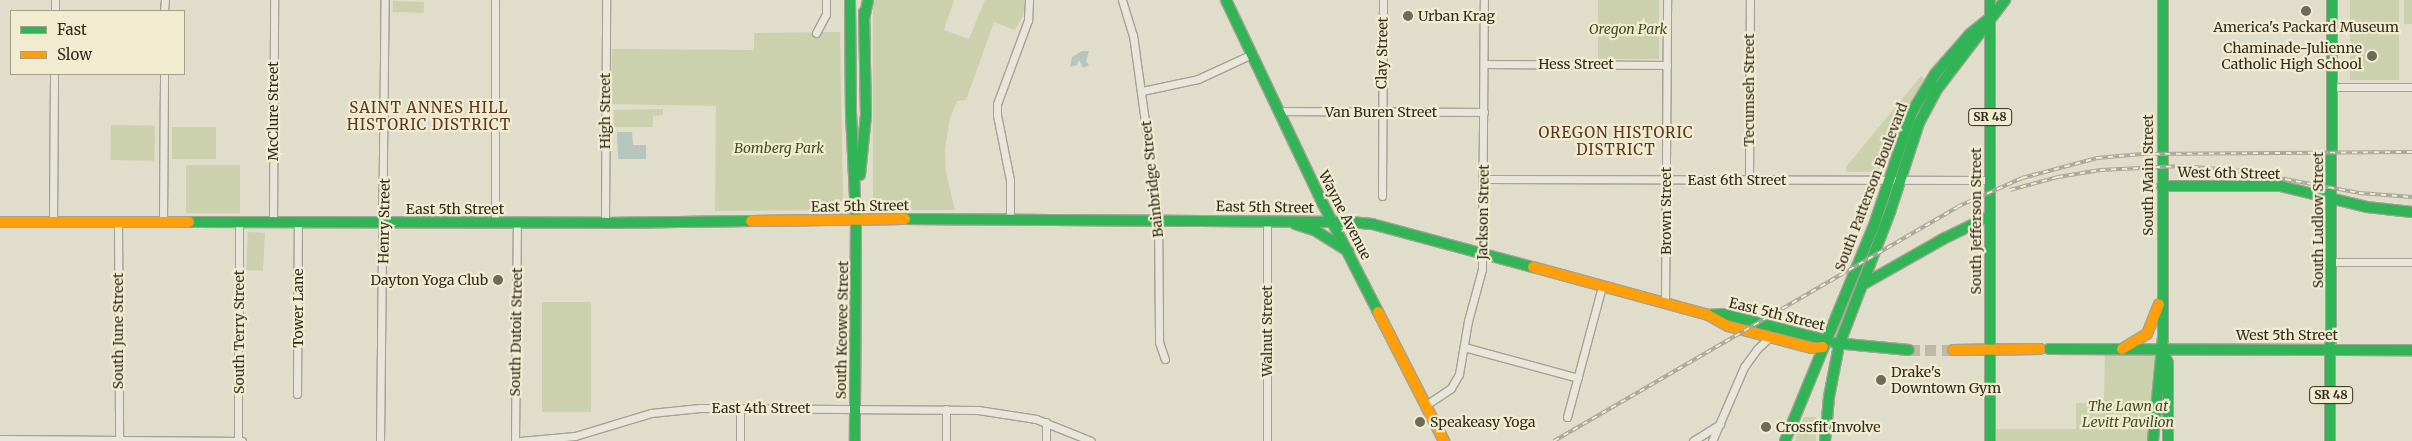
<!DOCTYPE html>
<html>
<head>
<meta charset="utf-8">
<style>
	body { margin:0 }
	#map { position:relative; width:2412px; height:441px; overflow:hidden; background:#e0ddca; font-family:Merriweather,serif }
	div>[style] { position:absolute }
	.green>* { inset:0; background:#cbd0ad; transform-origin:0 0 }
	.water>* { inset:0; background:#b5c6bd }
	.primary-tunnel>* { height:11px; margin-top:-5.5px; transform-origin:0; background:repeating-linear-gradient(90deg,#bdb9a7 0 11px,transparent 0 16.5px) }
	.roads { filter:drop-shadow(1px 0 #a5a194) drop-shadow(-1px 0 #a5a194) drop-shadow(0 1px #a5a194) drop-shadow(0 -1px #a5a194) }
	.street>* { height:7px; margin:-3.5px; padding:0 3.5px; transform-origin:3.5px; border-radius:3.5px; background:#e8e6db }
	.fast>* { height:10px; margin:-5px; padding:0 5px; transform-origin:5px; border-radius:5px; background:#30b455 }
	.slow>* { height:10px; margin:-5px; padding:0 5px; transform-origin:5px; border-radius:5px; background:#ff9f0a }
	.rail>* { height:4px; margin-top:-2px; transform-origin:0; background:repeating-linear-gradient(90deg,#f1ecd0 0 5.5px,#a8a59b 0 11px); box-sizing:border-box; border-block:1px solid #a8a59b }
	.dots>* { width:14px; height:14px; translate:-50% -50%; box-sizing:border-box; border:2px solid #f1ecd0; border-radius:50% }
	span { translate:-50% -50%; white-space:nowrap; text-align:center; line-height:1.15; -webkit-text-stroke:4.5px #f1ecd0; paint-order:stroke }
	.shield-label span { padding:1px 4px; background:#f1ecd0; border:1px solid; border-radius:4px; -webkit-text-stroke-width:0 }
	.shield-label { font-size:12px; color:#322a1d; font-weight:700 }
	.poi-label { font-size:14px; color:#322a1d }
	.left { translate:0 -50%; text-align:left }
	.right { translate:-100% -50%; text-align:right }
	.park-label { font-size:14px; color:#3d4d26; font-style:italic }
	.street-label { font-size:14px; color:#322a1d }
	.neighbourhood-label { font-size:15px; color:#5b3521; letter-spacing:1px }
	.legend { position:absolute; left:10px; top:10px; width:175px; height:65px; box-sizing:border-box; background:#f1ecd0; border:1px solid #a59e88; margin:0; padding:6px 9px; list-style:none; font-size:15px; color:#322a1d }
	.legend li { display:flex; align-items:center; gap:10px; height:25px }
	.legend b { width:25px; border:1px solid #a59e88 }
</style>
</head>
<body>
<div id="map">
	<div class="green">
		<i style="clip-path:polygon(873px 0,954px 0,944px 30px,969px 39px,985px 0,1025px 0,1023px 16px,1015px 30px,994px 22px,966px 100px,957px 101px,950px 118px,945px 149px,946px 173px,955px 210px,880px 210px,873px 201px)"></i>
		<i style="left:1598px;top:0;width:61px;height:59px"></i>
		<i style="left:2350px;top:0;width:49px;height:80px"></i>
		<i style="left:2404px;top:0;width:8px;height:24px"></i>
		<i style="left:393px;top:1px;width:31px;height:11px;rotate:2deg"></i>
		<i style="clip-path:polygon(840px 32px,843px 199px,841px 204px,833px 210px,715px 211px,716px 106px,611px 104px,612px 49px,754px 50px,754px 33px)"></i>
		<i style="clip-path:polygon(1921px 76px,1926px 80px,1887px 172px,1847px 172px,1846px 167px)"></i>
		<i style="clip-path:polygon(663px 109px,663px 115px,653px 116px,653px 127px,614px 127px,614px 110px)"></i>
		<i style="left:111px;top:125px;width:44px;height:35px;rotate:1deg"></i>
		<i style="left:172px;top:127px;width:44px;height:32px"></i>
		<i style="left:186px;top:165px;width:54px;height:48px"></i>
		<i style="left:248px;top:232px;width:17px;height:38px;rotate:3deg"></i>
		<i style="left:542px;top:302px;width:49px;height:110px"></i>
		<i style="clip-path:polygon(2105px 349px,2162px 350px,2153px 441px,1990px 441px,1990px 429px,2076px 429px,2076px 403px,2104px 403px)"></i>
		<i style="clip-path:polygon(1804px 417px,1816px 417px,1816px 441px,1795px 441px)"></i>
	</div>
	<div class="water">
		<i style="clip-path:polygon(1082px 51px,1089px 51px,1086px 61px,1089px 65px,1083px 68px,1079px 60px,1077px 65px,1070px 67px,1072px 57px)"></i>
		<i style="clip-path:polygon(617px 132px,632px 132px,633px 145px,646px 145px,646px 159px,618px 159px)"></i>
	</div>
	<div class="primary-tunnel">
		<i style="left:1909px;top:350px;width:44px"></i>
	</div>
	<div class="roads">
		<div class="street">
			<i style="left:1122px;top:0;width:37px;rotate:73deg"></i>
			<i style="left:1133px;top:35px;width:182px;rotate:82.1deg"></i>
			<i style="left:1158px;top:215px;width:127px;rotate:89.5deg"></i>
			<i style="left:1159px;top:342px;width:18px;rotate:71deg"></i>
			<i style="left:55px;top:11px;width:11px;rotate:-90deg"></i>
			<i style="left:164px;top:11px;width:11px;rotate:-85deg"></i>
			<i style="left:816px;top:33px;width:21px;rotate:-62deg"></i>
			<i style="left:826px;top:14px;width:14px;rotate:-90deg"></i>
			<i style="left:1485px;top:64px;width:182px;rotate:0.3deg"></i>
			<i style="left:2333px;top:87px;width:79px"></i>
			<i style="left:1142px;top:91px;width:57px;rotate:-12.1deg"></i>
			<i style="left:1198px;top:79px;width:60px;rotate:-24.8deg"></i>
			<i style="left:1279px;top:111px;width:205px;rotate:0.3deg"></i>
			<i style="left:1484px;top:179px;width:506px;rotate:0.11deg"></i>
			<i style="left:1749px;top:180px;width:180px;rotate:-89.7deg"></i>
			<i style="left:1382px;top:196px;width:196px;rotate:-89.7deg"></i>
			<i style="left:1010px;top:219px;width:39px;rotate:-90deg"></i>
			<i style="left:1010px;top:180px;width:66px;rotate:-101.3deg"></i>
			<i style="left:997px;top:115px;width:11px;rotate:-90deg"></i>
			<i style="left:997px;top:104px;width:90px;rotate:-69.7deg"></i>
			<i style="left:1028px;top:20px;width:20px;rotate:-87deg"></i>
			<i style="left:53px;top:222px;width:148px;rotate:-89.6deg"></i>
			<i style="left:118px;top:222px;width:219px;rotate:89.7deg"></i>
			<i style="left:163px;top:222px;width:148px;rotate:-89.6deg"></i>
			<i style="left:273px;top:222px;width:222px;rotate:-89.7deg"></i>
			<i style="left:495px;top:223px;width:223px;rotate:-90deg"></i>
			<i style="left:605px;top:223px;width:223px;rotate:-89.7deg"></i>
			<i style="left:2332px;top:262px;width:80px"></i>
			<i style="left:1665px;top:303px;width:303px;rotate:-89.6deg"></i>
			<i style="left:1464px;top:347px;width:118px;rotate:15.2deg"></i>
			<i style="left:297px;top:394px;width:172px;rotate:-89.7deg"></i>
			<i style="left:1426px;top:405px;width:30px;rotate:-34deg"></i>
			<i style="left:1451px;top:388px;width:16px;rotate:-60deg"></i>
			<i style="left:1459px;top:374px;width:54px;rotate:-80.4deg"></i>
			<i style="left:1468px;top:321px;width:54px;rotate:-74.9deg"></i>
			<i style="left:1482px;top:269px;width:269px;rotate:-89.6deg"></i>
			<i style="left:740px;top:408px;width:33px;rotate:90deg"></i>
			<i style="left:946px;top:409px;width:32px;rotate:90deg"></i>
			<i style="left:1567px;top:417px;width:136px;rotate:-75deg"></i>
			<i style="left:1046px;top:422px;width:19px;rotate:90deg"></i>
			<i style="left:0;top:439px;width:242px;rotate:0.5deg"></i>
			<i style="left:238px;top:441px;width:219px;rotate:-89.7deg"></i>
			<i style="left:380px;top:441px;width:441px;rotate:-89.4deg"></i>
			<i style="left:515px;top:441px;width:218px;rotate:-89.5deg"></i>
			<i style="left:520px;top:441px;width:55px;rotate:-5.2deg"></i>
			<i style="left:575px;top:436px;width:79px;rotate:-16.8deg"></i>
			<i style="left:651px;top:413px;width:49px;rotate:-5.8deg"></i>
			<i style="left:700px;top:408px;width:278px;rotate:0.4deg"></i>
			<i style="left:978px;top:410px;width:59px;rotate:8.8deg"></i>
			<i style="left:1036px;top:419px;width:59px;rotate:21.8deg"></i>
			<i style="left:1267px;top:441px;width:221px;rotate:-90deg"></i>
			<i style="left:1693px;top:441px;width:32px;rotate:-32deg"></i>
			<i style="left:1712px;top:441px;width:81px;rotate:-66.6deg"></i>
			<i style="left:1744px;top:367px;width:22px;rotate:-54deg"></i>
			<i style="left:1757px;top:349px;width:18px;rotate:-43deg"></i>
		</div>
		<div class="fast">
			<i style="left:850px;top:0;width:113px;rotate:89.5deg"></i>
			<i style="left:851px;top:113px;width:107px;rotate:87.3deg"></i>
			<i style="left:856px;top:220px;width:221px;rotate:90.3deg"></i>
			<i style="left:1226px;top:0;width:226px;rotate:64.6deg"></i>
			<i style="left:1323px;top:204px;width:121px;rotate:63deg"></i>
			<i style="left:1990px;top:0;width:18px;rotate:90deg"></i>
			<i style="left:1990px;top:18px;width:423px;rotate:90deg"></i>
			<i style="left:864px;top:19px;width:19px;rotate:-78deg"></i>
			<i style="left:860px;top:175px;width:60px;rotate:-84.3deg"></i>
			<i style="left:866px;top:115px;width:103px;rotate:-91.1deg"></i>
			<i style="left:2162px;top:186px;width:118px"></i>
			<i style="left:2280px;top:186px;width:89px;rotate:13.6deg"></i>
			<i style="left:2367px;top:207px;width:45px;rotate:6.3deg"></i>
			<i style="left:905px;top:219px;width:445px;rotate:0.4deg"></i>
			<i style="left:1350px;top:222px;width:22px;rotate:5deg"></i>
			<i style="left:1372px;top:224px;width:167px;rotate:15deg"></i>
			<i style="left:189px;top:222px;width:416px;rotate:0.1deg"></i>
			<i style="left:605px;top:223px;width:146px;rotate:-0.8deg"></i>
			<i style="left:1295px;top:224px;width:22px;rotate:18deg"></i>
			<i style="left:1316px;top:231px;width:38px;rotate:32deg"></i>
			<i style="left:1862px;top:285px;width:93px;rotate:-29.6deg"></i>
			<i style="left:1943px;top:239px;width:52px;rotate:-26.1deg"></i>
			<i style="left:1708px;top:315px;width:15px;rotate:-4deg"></i>
			<i style="left:1723px;top:314px;width:106px;rotate:14.2deg"></i>
			<i style="left:1835px;top:343px;width:74px;rotate:5.4deg"></i>
			<i style="left:1839px;top:345px;width:142px;rotate:-69deg"></i>
			<i style="left:1890px;top:212px;width:94px;rotate:-72deg"></i>
			<i style="left:1919px;top:123px;width:40px;rotate:-62deg"></i>
			<i style="left:1938px;top:88px;width:111px;rotate:-52.7deg"></i>
			<i style="left:2049px;top:349px;width:363px;rotate:0.2deg"></i>
			<i style="left:2162px;top:350px;width:14px;rotate:65deg"></i>
			<i style="left:2168px;top:363px;width:78px;rotate:90deg"></i>
			<i style="left:1785px;top:441px;width:230px;rotate:-67.6deg"></i>
			<i style="left:1873px;top:228px;width:122px;rotate:-71.4deg"></i>
			<i style="left:1912px;top:112px;width:44px;rotate:-58.8deg"></i>
			<i style="left:1935px;top:74px;width:53px;rotate:-48.8deg"></i>
			<i style="left:1970px;top:34px;width:26px;rotate:-39deg"></i>
			<i style="left:1825px;top:441px;width:44px;rotate:-84.8deg"></i>
			<i style="left:1829px;top:397px;width:53px;rotate:-79.1deg"></i>
			<i style="left:2153px;top:441px;width:104px;rotate:-84.5deg"></i>
			<i style="left:2163px;top:337px;width:337px;rotate:-90deg"></i>
			<i style="left:2330px;top:441px;width:441px;rotate:-89.7deg"></i>
		</div>
		<div class="slow">
			<i style="left:751px;top:221px;width:154px;rotate:-0.7deg"></i>
			<i style="left:0;top:222px;width:189px"></i>
			<i style="left:1533px;top:267px;width:181px;rotate:15.3deg"></i>
			<i style="left:1708px;top:315px;width:23px;rotate:29deg"></i>
			<i style="left:1728px;top:326px;width:87px;rotate:14.7deg"></i>
			<i style="left:1812px;top:348px;width:11px;rotate:-5deg"></i>
			<i style="left:1378px;top:312px;width:145px;rotate:62.9deg"></i>
			<i style="left:2122px;top:349px;width:29px;rotate:-31deg"></i>
			<i style="left:2147px;top:334px;width:32px;rotate:-68deg"></i>
			<i style="left:1953px;top:350px;width:87px;rotate:-0.7deg"></i>
		</div>
	</div>
	<div class="rail">
		<i style="left:2010px;top:190px;width:50px;rotate:-15.2deg"></i>
		<i style="left:2058px;top:177px;width:43px;rotate:-9.5deg"></i>
		<i style="left:2100px;top:170px;width:82px;rotate:-2.8deg"></i>
		<i style="left:2182px;top:166px;width:60px;rotate:4.8deg"></i>
		<i style="left:2242px;top:171px;width:119px;rotate:10.6deg"></i>
		<i style="left:2359px;top:193px;width:53px;rotate:4.3deg"></i>
		<i style="left:1554px;top:441px;width:466px;rotate:-30.1deg"></i>
		<i style="left:1957px;top:207px;width:71px;rotate:-24deg"></i>
		<i style="left:2022px;top:178px;width:78px;rotate:-14.9deg"></i>
		<i style="left:2097px;top:158px;width:46px;rotate:-5deg"></i>
		<i style="left:2143px;top:154px;width:269px;rotate:-0.4deg"></i>
	</div>
	<div class="dots">
		<i style="left:2306px;top:11px;background:#6f695a"></i>
		<i style="left:1408px;top:16px;background:#6f695a"></i>
		<i style="left:2372px;top:56px;background:#6f695a"></i>
		<i style="left:498px;top:280px;background:#6f695a"></i>
		<i style="left:1881px;top:380px;background:#6f695a"></i>
		<i style="left:1420px;top:422px;background:#6f695a"></i>
		<i style="left:1766px;top:427px;background:#6f695a"></i>
	</div>
	<div class="shield-label">
		<span style="left:1990px;top:117px">SR 48</span>
		<span style="left:2331px;top:395px">SR 48</span>
	</div>
	<div class="poi-label">
		<span class="left" style="left:1418px;top:16px">Urban Krag</span>
		<span style="left:2306px;top:27px">America's Packard Museum</span>
		<span class="right" style="left:2362px;top:56px">Chaminade-Julienne<br>Catholic High School</span>
		<span class="right" style="left:488px;top:280px">Dayton Yoga Club</span>
		<span class="left" style="left:1891px;top:380px">Drake's<br>Downtown Gym</span>
		<span class="left" style="left:1430px;top:422px">Speakeasy Yoga</span>
		<span class="left" style="left:1776px;top:427px">Crossfit Involve</span>
	</div>
	<div class="park-label">
		<span style="left:1628px;top:29px">Oregon Park</span>
		<span style="left:779px;top:148px">Bomberg Park</span>
		<span style="left:2128px;top:414px">The Lawn at<br>Levitt Pavilion</span>
	</div>
	<div class="street-label">
		<span style="left:1382px;top:53px;rotate:-89deg">Clay Street</span>
		<span style="left:1576px;top:64px">Hess Street</span>
		<span style="left:1749px;top:90px;rotate:-90deg">Tecumseh Street</span>
		<span style="left:273px;top:111px;rotate:-90deg">McClure Street</span>
		<span style="left:605px;top:111px;rotate:-90deg">High Street</span>
		<span style="left:1381px;top:112px">Van Buren Street</span>
		<span style="left:2229px;top:173px;rotate:1deg">West 6th Street</span>
		<span style="left:2148px;top:175px;rotate:-90deg">South Main Street</span>
		<span style="left:1152px;top:179px;rotate:-96deg">Bainbridge Street</span>
		<span style="left:1737px;top:180px">East 6th Street</span>
		<span style="left:1871px;top:187px;rotate:-69deg">South Patterson Boulevard</span>
		<span style="left:860px;top:206px;rotate:-1deg">East 5th Street</span>
		<span style="left:1265px;top:207px;rotate:1deg">East 5th Street</span>
		<span style="left:455px;top:209px">East 5th Street</span>
		<span style="left:1666px;top:211px;rotate:-90deg">Brown Street</span>
		<span style="left:1483px;top:212px;rotate:-89deg">Jackson Street</span>
		<span style="left:1345px;top:215px;rotate:63deg">Wayne Avenue</span>
		<span style="left:2318px;top:220px;rotate:-90deg">South Ludlow Street</span>
		<span style="left:384px;top:221px;rotate:-89deg">Henry Street</span>
		<span style="left:1976px;top:221px;rotate:-90deg">South Jefferson Street</span>
		<span style="left:298px;top:308px;rotate:-90deg">Tower Lane</span>
		<span style="left:1777px;top:314px;rotate:14deg">East 5th Street</span>
		<span style="left:842px;top:330px;rotate:-89deg">South Keowee Street</span>
		<span style="left:118px;top:331px;rotate:-90deg">South June Street</span>
		<span style="left:1267px;top:331px;rotate:-90deg">Walnut Street</span>
		<span style="left:239px;top:332px;rotate:-90deg">South Terry Street</span>
		<span style="left:516px;top:332px;rotate:-89deg">South Dutoit Street</span>
		<span style="left:2287px;top:335px">West 5th Street</span>
		<span style="left:761px;top:408px">East 4th Street</span>
	</div>
	<div class="neighbourhood-label">
		<span style="left:429px;top:116px">SAINT ANNES HILL<br>HISTORIC DISTRICT</span>
		<span style="left:1616px;top:141px">OREGON HISTORIC<br>DISTRICT</span>
	</div>
	<ul class="legend">
	<li><b style="height:6px;background:#30b455"></b>Fast</li>
	<li><b style="height:6px;background:#ff9f0a"></b>Slow</li>
	</ul>
</div>
</body>
</html>
